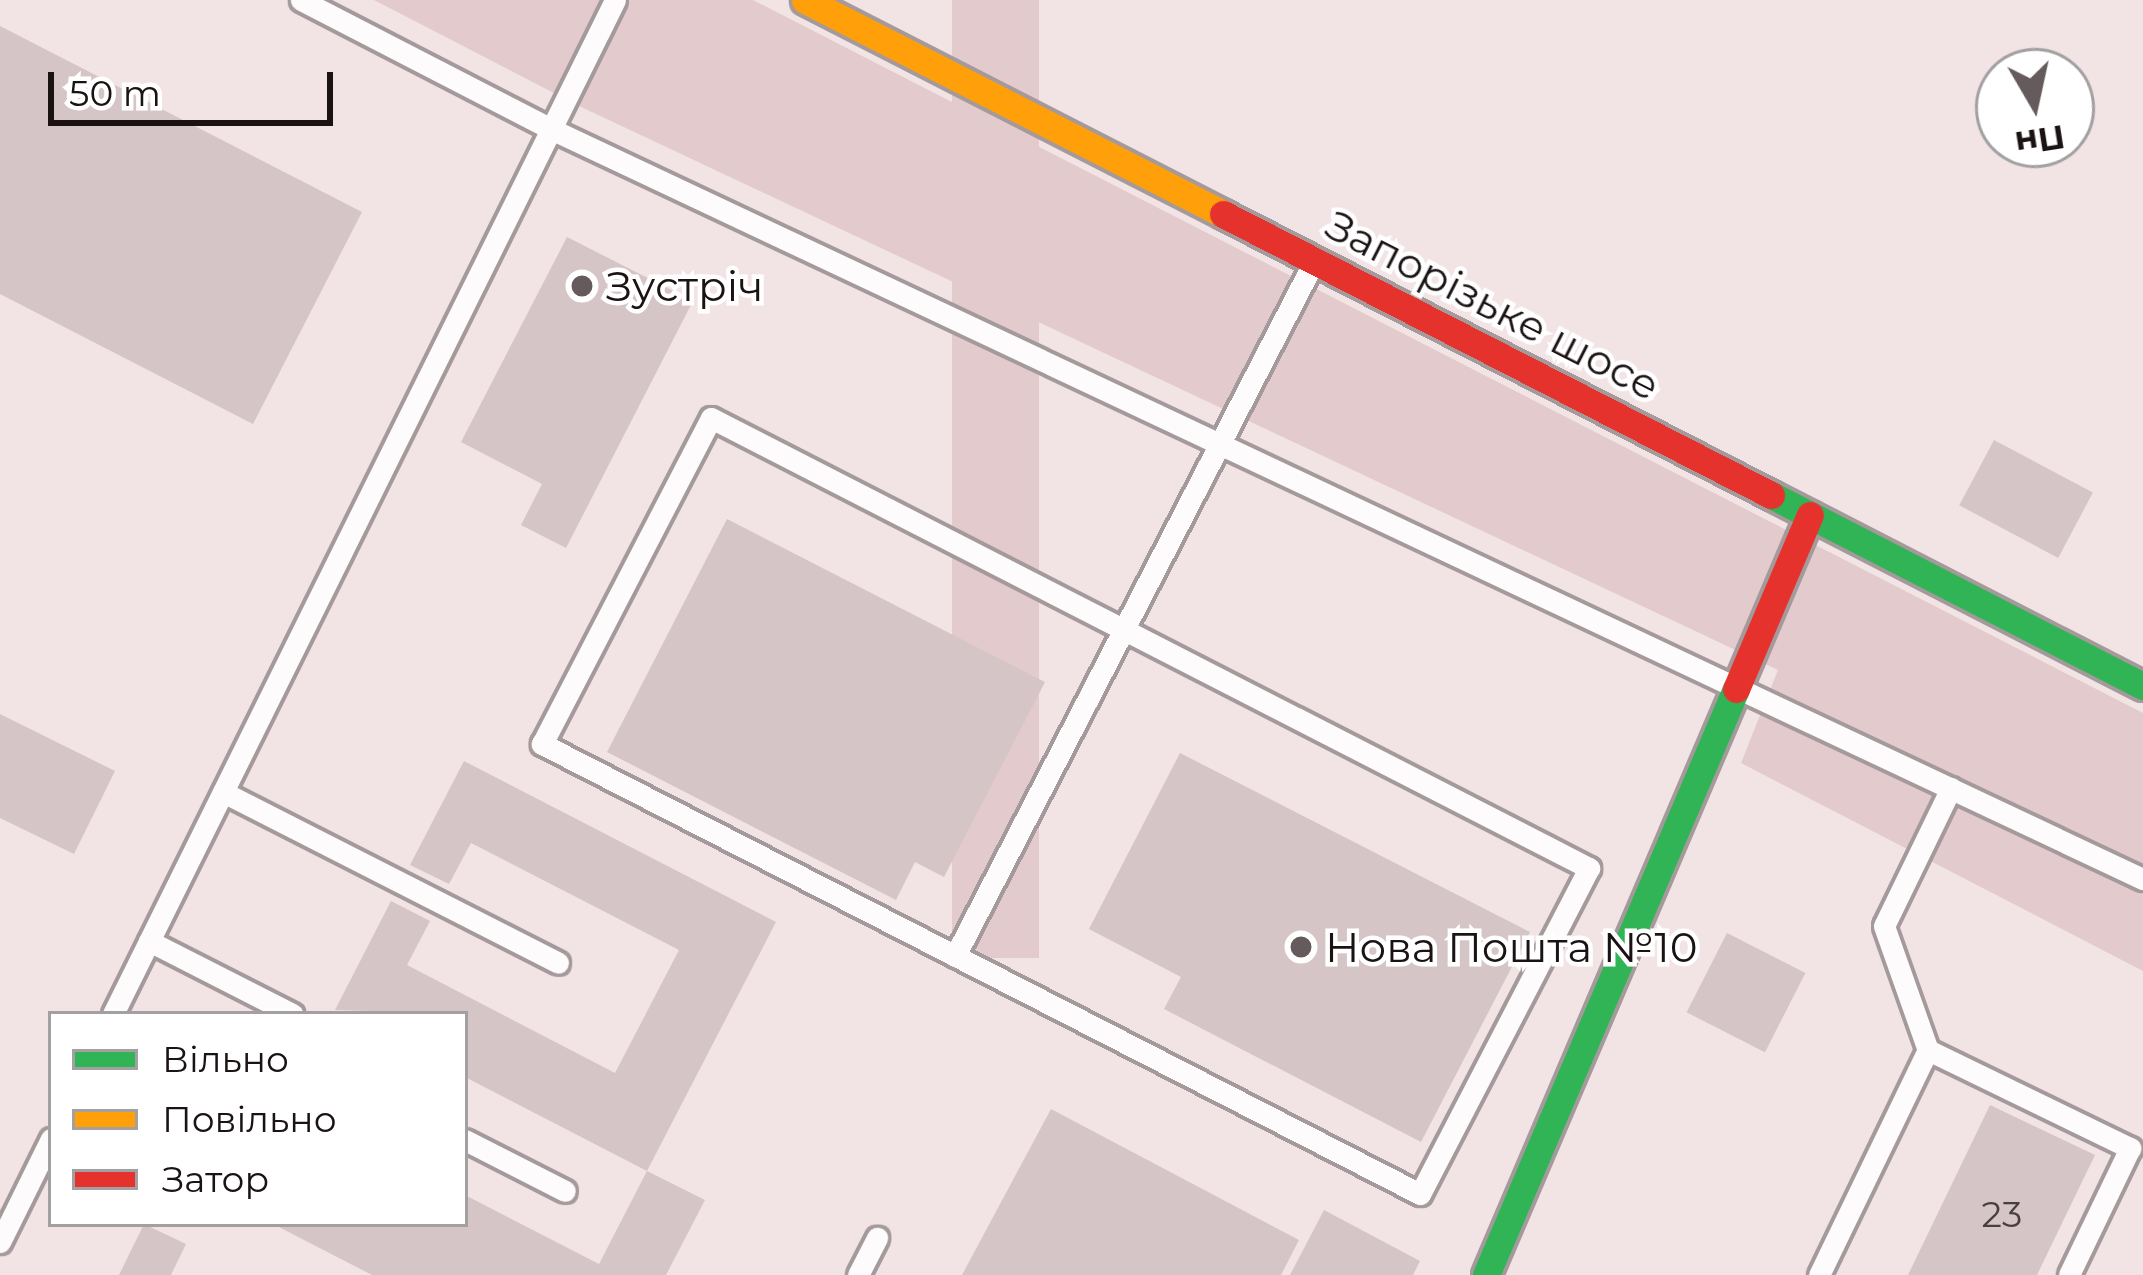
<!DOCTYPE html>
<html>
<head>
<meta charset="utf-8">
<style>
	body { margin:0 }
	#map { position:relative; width:2143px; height:1275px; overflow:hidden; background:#f2e3e5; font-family:Montserrat,sans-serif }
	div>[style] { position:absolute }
	.green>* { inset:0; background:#e3cacd; transform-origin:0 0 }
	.building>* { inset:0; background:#d5c5c7; transform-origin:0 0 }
	.roads { filter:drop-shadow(3px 0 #a59a9b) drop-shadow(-3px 0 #a59a9b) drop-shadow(0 3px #a59a9b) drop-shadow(0 -3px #a59a9b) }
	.lane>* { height:21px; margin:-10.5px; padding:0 10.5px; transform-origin:10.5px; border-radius:10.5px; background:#fdfbfb }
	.fast>* { height:27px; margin:-13.5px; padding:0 13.5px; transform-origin:13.5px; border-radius:13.5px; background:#30b455 }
	.slow>* { height:27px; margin:-13.5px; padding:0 13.5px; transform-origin:13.5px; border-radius:13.5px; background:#ff9f0a }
	.jam>* { height:27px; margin:-13.5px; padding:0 13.5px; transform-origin:13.5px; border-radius:13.5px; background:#e5322d }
	.dots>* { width:33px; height:33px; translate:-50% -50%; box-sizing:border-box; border:6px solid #fff; border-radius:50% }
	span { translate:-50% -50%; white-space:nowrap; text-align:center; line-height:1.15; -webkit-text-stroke:9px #fff; paint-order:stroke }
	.number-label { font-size:36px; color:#493f40 }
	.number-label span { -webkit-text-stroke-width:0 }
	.poi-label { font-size:42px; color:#1a1213 }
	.left { translate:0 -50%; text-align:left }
	.street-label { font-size:42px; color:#1a1213 }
	.legend { position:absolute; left:48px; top:1011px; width:420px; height:216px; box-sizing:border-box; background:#fff; border:3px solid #a3a0a1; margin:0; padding:15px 21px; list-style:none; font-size:36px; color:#1a1213 }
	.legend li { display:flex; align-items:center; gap:24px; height:60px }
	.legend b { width:60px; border:3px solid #a3a0a1 }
	.north { position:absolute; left:1975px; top:48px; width:120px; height:120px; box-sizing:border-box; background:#fff; border:3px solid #a3a0a1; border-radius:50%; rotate:171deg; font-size:33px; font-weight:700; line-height:48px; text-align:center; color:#1a1213 }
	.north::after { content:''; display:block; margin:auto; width:42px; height:54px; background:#665b5c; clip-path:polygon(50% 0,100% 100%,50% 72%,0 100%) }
	.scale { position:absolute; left:48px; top:72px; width:285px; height:54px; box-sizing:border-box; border:6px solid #1a1213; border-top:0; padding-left:15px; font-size:36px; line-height:42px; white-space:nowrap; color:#1a1213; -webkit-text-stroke:9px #fff; paint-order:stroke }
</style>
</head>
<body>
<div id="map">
	<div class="green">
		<i style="clip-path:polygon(374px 0,753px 0,2143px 713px,2143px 971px,1741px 763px,1778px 670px,577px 105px)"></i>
		<i style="left:952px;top:0;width:87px;height:958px"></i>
	</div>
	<div class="building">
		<i style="clip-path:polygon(0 26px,362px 212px,253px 424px,0 294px)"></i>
		<i style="clip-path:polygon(567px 237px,693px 301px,566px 548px,521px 525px,542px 484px,461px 442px)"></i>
		<i style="left:1994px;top:440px;width:112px;height:74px;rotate:28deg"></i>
		<i style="clip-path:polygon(727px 519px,1045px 682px,944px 877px,915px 862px,896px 900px,607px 752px)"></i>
		<i style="clip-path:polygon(0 714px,115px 771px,74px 854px,0 818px)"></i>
		<i style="clip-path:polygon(1180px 753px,1530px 932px,1421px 1142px,1164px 1009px,1181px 977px,1089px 929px)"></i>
		<i style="clip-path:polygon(464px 761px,776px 922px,647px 1171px,465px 1077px,465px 1014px,335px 1010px,391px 901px,430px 921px,407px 965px,615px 1073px,679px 950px,471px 843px,449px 884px,410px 865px)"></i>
		<i style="left:1727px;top:933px;width:88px;height:89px;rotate:27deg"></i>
		<i style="clip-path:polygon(1990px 1105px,2095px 1155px,2037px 1275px,1908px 1275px)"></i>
		<i style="clip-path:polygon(1051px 1109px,1299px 1240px,1281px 1275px,962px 1275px)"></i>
		<i style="clip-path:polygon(647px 1171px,705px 1200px,666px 1275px,372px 1275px,273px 1224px,465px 1224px,465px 1195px,599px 1264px)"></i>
		<i style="clip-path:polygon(1324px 1210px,1420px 1261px,1413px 1275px,1290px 1275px)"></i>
		<i style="clip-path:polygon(144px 1224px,186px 1244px,171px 1275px,119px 1275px)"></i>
	</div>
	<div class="roads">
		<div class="lane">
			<i style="left:301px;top:0;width:281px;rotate:27.3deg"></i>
			<i style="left:551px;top:129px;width:1760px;rotate:25.23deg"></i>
			<i style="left:711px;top:418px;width:987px;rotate:27.14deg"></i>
			<i style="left:1589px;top:868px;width:367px;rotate:117.4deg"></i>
			<i style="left:1420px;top:1194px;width:987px;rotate:-152.86deg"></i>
			<i style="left:542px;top:744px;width:367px;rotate:-62.6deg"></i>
			<i style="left:1951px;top:788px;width:153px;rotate:115.9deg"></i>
			<i style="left:1884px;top:926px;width:132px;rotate:70.5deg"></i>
			<i style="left:1928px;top:1050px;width:225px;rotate:25.9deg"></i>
			<i style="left:2130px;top:1148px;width:141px;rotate:115.7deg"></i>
			<i style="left:223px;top:792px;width:376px;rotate:27deg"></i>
			<i style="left:149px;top:941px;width:161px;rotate:27deg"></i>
			<i style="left:955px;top:956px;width:773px;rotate:-62.67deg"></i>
			<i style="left:113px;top:1014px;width:1131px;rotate:-63.66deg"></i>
			<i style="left:465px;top:1140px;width:112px;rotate:27deg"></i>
			<i style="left:0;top:1242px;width:115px;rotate:-63.7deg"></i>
			<i style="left:858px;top:1275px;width:42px;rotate:-62.8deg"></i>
			<i style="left:1819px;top:1275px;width:250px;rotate:-64.2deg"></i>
		</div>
		<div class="fast">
			<i style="left:1771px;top:495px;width:418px;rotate:27.2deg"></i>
			<i style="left:1486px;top:1275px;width:637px;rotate:-66.9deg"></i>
		</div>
		<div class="slow">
			<i style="left:805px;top:0;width:470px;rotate:27.1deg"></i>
		</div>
		<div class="jam">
			<i style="left:1223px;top:214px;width:616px;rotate:27.15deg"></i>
			<i style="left:1736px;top:689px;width:189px;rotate:-67deg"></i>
		</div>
	</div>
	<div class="dots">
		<i style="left:582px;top:286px;background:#665b5c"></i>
		<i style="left:1301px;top:947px;background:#665b5c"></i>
	</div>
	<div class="number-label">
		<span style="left:2002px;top:1215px">23</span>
	</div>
	<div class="poi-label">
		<span class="left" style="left:606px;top:286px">Зустріч</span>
		<span class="left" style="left:1325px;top:947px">Нова Пошта №10</span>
	</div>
	<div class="street-label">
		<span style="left:1493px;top:305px;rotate:27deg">Запорізьке шосе</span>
	</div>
	<ul class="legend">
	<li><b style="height:15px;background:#30b455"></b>Вільно</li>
	<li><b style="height:15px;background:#ff9f0a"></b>Повільно</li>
	<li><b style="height:15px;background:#e5322d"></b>Затор</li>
	</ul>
	<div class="north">Пн</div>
	<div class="scale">50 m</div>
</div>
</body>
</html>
